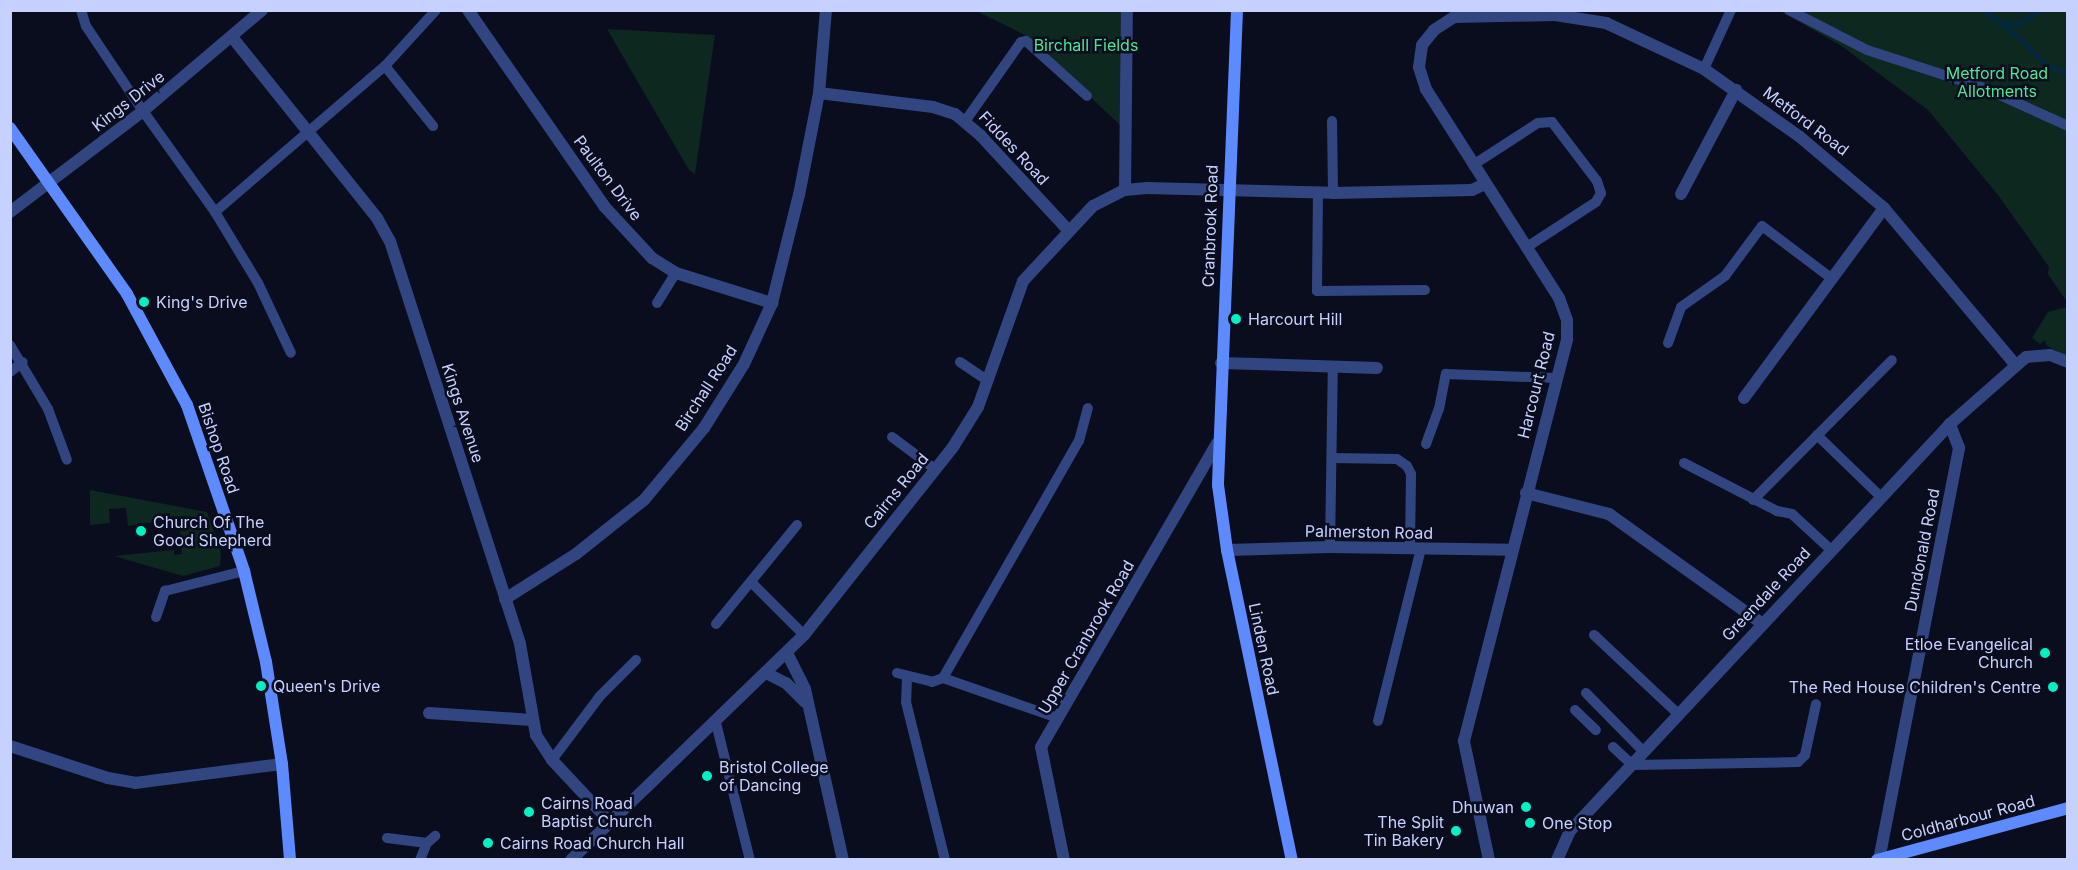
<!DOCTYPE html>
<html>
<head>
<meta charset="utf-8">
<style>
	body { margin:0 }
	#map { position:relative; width:2078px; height:870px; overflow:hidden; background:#0a0d1e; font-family:Inter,sans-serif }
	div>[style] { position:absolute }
	.green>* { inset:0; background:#0d281f }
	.stream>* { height:5px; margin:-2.5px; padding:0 2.5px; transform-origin:2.5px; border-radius:2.5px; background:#05293c }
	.lane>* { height:10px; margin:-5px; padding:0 5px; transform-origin:5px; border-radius:5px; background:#314681 }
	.street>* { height:12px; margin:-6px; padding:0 6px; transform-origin:6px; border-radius:6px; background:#314681 }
	.secondary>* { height:12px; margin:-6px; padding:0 6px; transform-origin:6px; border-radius:6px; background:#5e8aff }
	.dots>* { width:16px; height:16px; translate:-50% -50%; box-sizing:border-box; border:3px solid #0a0d1e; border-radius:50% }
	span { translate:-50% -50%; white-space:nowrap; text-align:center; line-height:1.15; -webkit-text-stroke:5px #0a0d1e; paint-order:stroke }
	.park-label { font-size:16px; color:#4be791 }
	.street-label { font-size:16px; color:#c7d1ff }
	.poi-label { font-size:16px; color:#c7d1ff }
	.left { translate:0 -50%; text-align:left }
	.right { translate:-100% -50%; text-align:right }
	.frame { position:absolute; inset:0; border:12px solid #c7d1ff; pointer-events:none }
</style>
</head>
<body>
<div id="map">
	<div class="green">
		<i style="clip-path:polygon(976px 11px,1121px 11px,1120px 125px,1023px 34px)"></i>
		<i style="clip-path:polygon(1780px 11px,2067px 11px,2067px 302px,2048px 274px,2049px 267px,1998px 195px,1928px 110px,1840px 45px)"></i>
		<i style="clip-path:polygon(607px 29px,715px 35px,695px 174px,689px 170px)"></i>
		<i style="clip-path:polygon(2067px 307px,2067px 357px,2046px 345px,2045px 340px,2040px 344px,2032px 338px,2048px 312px)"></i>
		<i style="clip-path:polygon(90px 490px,207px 512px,221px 553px,220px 566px,183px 576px,114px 556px,174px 550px,174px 555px,182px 554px,179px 518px,128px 526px,126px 508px,109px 509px,110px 523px,90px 525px)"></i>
	</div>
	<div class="stream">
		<i style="left:1983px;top:10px;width:41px;rotate:37.1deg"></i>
		<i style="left:2016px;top:35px;width:42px;rotate:45deg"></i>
		<i style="left:2046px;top:65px;width:23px;rotate:20deg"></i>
		<i style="left:2001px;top:24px;width:18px;rotate:-3deg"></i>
		<i style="left:2019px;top:23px;width:26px;rotate:-31deg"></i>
	</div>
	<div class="lane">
		<i style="left:81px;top:10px;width:17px;rotate:73deg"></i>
		<i style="left:86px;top:26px;width:102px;rotate:56.2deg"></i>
		<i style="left:143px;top:111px;width:124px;rotate:54.5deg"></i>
		<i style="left:215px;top:212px;width:83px;rotate:58.8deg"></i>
		<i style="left:258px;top:283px;width:77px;rotate:64.8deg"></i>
		<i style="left:1789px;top:10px;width:88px;rotate:27.1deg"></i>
		<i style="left:1867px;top:50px;width:123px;rotate:18deg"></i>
		<i style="left:1984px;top:88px;width:92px;rotate:24.3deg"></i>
		<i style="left:385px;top:66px;width:77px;rotate:51.3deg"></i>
		<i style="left:1704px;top:69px;width:65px;rotate:-65.4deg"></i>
		<i style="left:966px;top:120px;width:95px;rotate:-54.8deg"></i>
		<i style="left:1021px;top:42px;width:5px;rotate:-11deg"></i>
		<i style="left:1026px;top:41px;width:82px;rotate:42deg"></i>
		<i style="left:1332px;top:121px;width:72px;rotate:89.2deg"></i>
		<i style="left:1473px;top:165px;width:77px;rotate:-32.9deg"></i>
		<i style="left:1538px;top:123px;width:14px;rotate:-4deg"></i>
		<i style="left:1552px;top:122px;width:74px;rotate:52.7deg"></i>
		<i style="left:1597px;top:181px;width:13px;rotate:72deg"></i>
		<i style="left:1601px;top:193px;width:10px;rotate:119deg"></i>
		<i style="left:1596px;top:202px;width:82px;rotate:146.9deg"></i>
		<i style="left:1318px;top:192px;width:99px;rotate:90.6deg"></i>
		<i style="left:1317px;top:291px;width:108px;rotate:-0.5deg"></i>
		<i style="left:215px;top:212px;width:224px;rotate:-40.7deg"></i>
		<i style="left:385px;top:66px;width:76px;rotate:-47.7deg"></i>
		<i style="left:657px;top:303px;width:36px;rotate:-58deg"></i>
		<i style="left:1668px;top:343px;width:38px;rotate:-70deg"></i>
		<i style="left:1681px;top:307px;width:54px;rotate:-35.2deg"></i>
		<i style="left:1725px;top:276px;width:62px;rotate:-53.5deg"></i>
		<i style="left:1762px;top:226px;width:86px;rotate:37deg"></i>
		<i style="left:10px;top:345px;width:74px;rotate:59.3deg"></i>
		<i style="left:48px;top:409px;width:54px;rotate:69.6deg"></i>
		<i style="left:960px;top:362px;width:34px;rotate:34deg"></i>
		<i style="left:10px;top:372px;width:16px;rotate:-38deg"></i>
		<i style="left:1817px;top:435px;width:88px;rotate:44.1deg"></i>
		<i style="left:892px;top:437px;width:54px;rotate:36.7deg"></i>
		<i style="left:1426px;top:444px;width:37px;rotate:-70deg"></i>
		<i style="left:1439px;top:409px;width:36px;rotate:-79deg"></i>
		<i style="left:1446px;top:374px;width:110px;rotate:2.1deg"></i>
		<i style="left:1332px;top:458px;width:65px;rotate:0.9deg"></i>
		<i style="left:1397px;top:459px;width:12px;rotate:35deg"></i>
		<i style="left:1407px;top:466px;width:9px;rotate:63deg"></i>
		<i style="left:1411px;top:474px;width:75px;rotate:90.8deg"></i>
		<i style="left:1684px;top:463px;width:105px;rotate:27.3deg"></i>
		<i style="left:1777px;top:511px;width:15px;rotate:11deg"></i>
		<i style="left:1792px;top:514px;width:52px;rotate:42.6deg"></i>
		<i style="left:1753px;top:500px;width:197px;rotate:-45.2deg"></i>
		<i style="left:1330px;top:547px;width:181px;rotate:-89.1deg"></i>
		<i style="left:751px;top:582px;width:75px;rotate:45deg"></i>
		<i style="left:156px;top:617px;width:28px;rotate:-71deg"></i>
		<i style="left:165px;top:591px;width:81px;rotate:-14.2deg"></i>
		<i style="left:716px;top:624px;width:128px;rotate:-50.7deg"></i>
		<i style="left:1594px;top:635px;width:115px;rotate:43.2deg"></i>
		<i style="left:897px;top:673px;width:36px;rotate:14deg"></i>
		<i style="left:932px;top:682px;width:12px;rotate:-20deg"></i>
		<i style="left:943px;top:678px;width:122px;rotate:19.2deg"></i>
		<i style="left:907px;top:677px;width:25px;rotate:92deg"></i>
		<i style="left:906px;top:702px;width:163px;rotate:76.1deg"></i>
		<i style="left:943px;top:678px;width:273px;rotate:-60.2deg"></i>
		<i style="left:1079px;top:441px;width:34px;rotate:-75deg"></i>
		<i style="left:1586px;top:693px;width:83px;rotate:45.5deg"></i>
		<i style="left:1575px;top:710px;width:29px;rotate:44deg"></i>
		<i style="left:1378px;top:721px;width:177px;rotate:-76deg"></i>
		<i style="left:716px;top:723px;width:141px;rotate:76.1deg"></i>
		<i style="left:1613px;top:747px;width:26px;rotate:43deg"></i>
		<i style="left:1632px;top:765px;width:166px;rotate:-1deg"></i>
		<i style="left:1798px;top:762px;width:10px;rotate:-45deg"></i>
		<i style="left:1805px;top:755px;width:52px;rotate:-77.8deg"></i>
		<i style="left:552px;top:760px;width:80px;rotate:-53.1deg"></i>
		<i style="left:600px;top:696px;width:51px;rotate:-45deg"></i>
		<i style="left:387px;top:838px;width:40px;rotate:7.1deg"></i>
		<i style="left:420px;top:860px;width:18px;rotate:-68deg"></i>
		<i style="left:427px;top:843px;width:11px;rotate:-41deg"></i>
	</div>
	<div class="street">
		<i style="left:468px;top:10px;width:239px;rotate:55.2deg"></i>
		<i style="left:604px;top:206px;width:71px;rotate:47.3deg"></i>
		<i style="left:652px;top:258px;width:28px;rotate:32deg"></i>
		<i style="left:676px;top:273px;width:101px;rotate:17.4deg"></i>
		<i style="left:232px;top:37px;width:232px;rotate:51.3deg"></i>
		<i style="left:377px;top:218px;width:26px;rotate:61deg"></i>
		<i style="left:390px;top:241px;width:423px;rotate:72.1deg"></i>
		<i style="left:520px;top:644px;width:92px;rotate:80deg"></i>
		<i style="left:536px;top:735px;width:30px;rotate:57deg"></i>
		<i style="left:552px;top:760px;width:83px;rotate:46.9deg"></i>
		<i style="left:819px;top:93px;width:115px;rotate:7deg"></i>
		<i style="left:933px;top:107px;width:23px;rotate:18deg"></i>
		<i style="left:955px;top:114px;width:34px;rotate:40deg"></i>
		<i style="left:981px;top:136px;width:128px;rotate:47.2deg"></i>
		<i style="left:1125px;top:190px;width:180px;rotate:-89.4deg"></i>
		<i style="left:1681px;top:194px;width:118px;rotate:-62.1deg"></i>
		<i style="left:10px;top:212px;width:167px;rotate:-37.2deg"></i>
		<i style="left:143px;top:111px;width:156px;rotate:-40.3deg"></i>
		<i style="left:1221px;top:363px;width:156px;rotate:1.8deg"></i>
		<i style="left:1744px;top:398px;width:236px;rotate:-53.6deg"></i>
		<i style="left:1526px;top:493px;width:86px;rotate:14.2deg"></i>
		<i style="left:1609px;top:514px;width:187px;rotate:35.6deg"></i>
		<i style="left:1227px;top:550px;width:103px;rotate:-1.7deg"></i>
		<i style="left:1330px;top:547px;width:181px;rotate:0.9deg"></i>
		<i style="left:505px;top:599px;width:84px;rotate:-32.4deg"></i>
		<i style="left:576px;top:554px;width:87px;rotate:-38.5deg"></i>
		<i style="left:644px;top:500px;width:94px;rotate:-50.2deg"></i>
		<i style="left:704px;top:428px;width:75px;rotate:-58deg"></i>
		<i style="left:744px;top:364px;width:67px;rotate:-65.3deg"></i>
		<i style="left:772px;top:303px;width:111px;rotate:-76deg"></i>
		<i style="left:799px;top:195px;width:104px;rotate:-78.9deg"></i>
		<i style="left:819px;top:93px;width:83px;rotate:-85.2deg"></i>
		<i style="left:787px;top:653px;width:40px;rotate:63.4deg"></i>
		<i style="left:805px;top:689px;width:175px;rotate:77.5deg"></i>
		<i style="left:766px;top:673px;width:22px;rotate:27deg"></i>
		<i style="left:786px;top:683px;width:27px;rotate:45deg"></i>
		<i style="left:429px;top:713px;width:103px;rotate:3.9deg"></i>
		<i style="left:10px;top:746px;width:103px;rotate:18.1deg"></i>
		<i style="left:108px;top:778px;width:27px;rotate:10deg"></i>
		<i style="left:135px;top:783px;width:148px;rotate:-7.4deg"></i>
		<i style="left:571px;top:860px;width:324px;rotate:-44deg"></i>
		<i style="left:804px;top:635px;width:240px;rotate:-51.6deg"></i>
		<i style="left:953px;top:447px;width:47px;rotate:-58deg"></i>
		<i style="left:978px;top:407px;width:134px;rotate:-70.3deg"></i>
		<i style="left:1023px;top:281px;width:103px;rotate:-47deg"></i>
		<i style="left:1093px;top:206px;width:36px;rotate:-27deg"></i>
		<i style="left:1125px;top:190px;width:22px;rotate:-5deg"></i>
		<i style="left:1147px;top:188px;width:186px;rotate:1.5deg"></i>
		<i style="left:1333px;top:193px;width:139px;rotate:-1.2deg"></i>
		<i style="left:1472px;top:190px;width:14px;rotate:-25deg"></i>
		<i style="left:1064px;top:860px;width:115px;rotate:-101.5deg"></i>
		<i style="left:1041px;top:747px;width:351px;rotate:-59.9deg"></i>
		<i style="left:1489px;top:860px;width:122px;rotate:-101.9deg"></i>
		<i style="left:1464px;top:741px;width:415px;rotate:-75.6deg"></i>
		<i style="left:1567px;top:339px;width:19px;rotate:-90deg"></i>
		<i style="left:1567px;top:320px;width:23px;rotate:-110deg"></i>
		<i style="left:1559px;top:298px;width:248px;rotate:-122.5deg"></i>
		<i style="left:1426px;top:89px;width:23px;rotate:-108deg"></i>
		<i style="left:1419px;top:67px;width:22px;rotate:-82deg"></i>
		<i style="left:1422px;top:45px;width:19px;rotate:-51deg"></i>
		<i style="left:1434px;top:30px;width:24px;rotate:-33deg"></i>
		<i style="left:1454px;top:17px;width:101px;rotate:-1.1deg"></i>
		<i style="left:1555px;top:15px;width:52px;rotate:8.9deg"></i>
		<i style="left:1606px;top:23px;width:108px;rotate:25.1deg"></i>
		<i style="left:1704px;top:69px;width:118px;rotate:35.3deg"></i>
		<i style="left:1800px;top:137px;width:110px;rotate:40.2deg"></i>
		<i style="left:1884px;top:208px;width:204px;rotate:50deg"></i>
		<i style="left:1557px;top:860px;width:32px;rotate:-66deg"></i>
		<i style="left:1570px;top:831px;width:557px;rotate:-46.96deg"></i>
		<i style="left:1950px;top:424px;width:101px;rotate:-41.4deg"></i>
		<i style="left:2026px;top:357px;width:24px;rotate:-5deg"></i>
		<i style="left:2050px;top:355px;width:19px;rotate:21deg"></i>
		<i style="left:1879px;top:860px;width:420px;rotate:-79deg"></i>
		<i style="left:1959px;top:448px;width:26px;rotate:-111deg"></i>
	</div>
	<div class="secondary">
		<i style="left:1237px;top:10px;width:475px;rotate:92.3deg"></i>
		<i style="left:1218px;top:485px;width:66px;rotate:82.1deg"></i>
		<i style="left:1227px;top:550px;width:317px;rotate:78.2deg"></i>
		<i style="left:10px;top:128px;width:203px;rotate:54.8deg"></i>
		<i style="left:127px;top:294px;width:126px;rotate:61.6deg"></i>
		<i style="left:187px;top:405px;width:176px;rotate:71deg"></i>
		<i style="left:244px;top:571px;width:94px;rotate:76.4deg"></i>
		<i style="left:266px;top:662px;width:103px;rotate:81.1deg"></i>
		<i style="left:282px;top:764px;width:96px;rotate:85.2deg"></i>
		<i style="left:1877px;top:860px;width:198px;rotate:-15.2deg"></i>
	</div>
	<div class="dots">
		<i style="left:144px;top:302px;background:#00f2c2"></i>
		<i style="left:1236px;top:319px;background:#00f2c2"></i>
		<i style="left:141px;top:531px;background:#00f2c2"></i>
		<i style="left:2045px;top:653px;background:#00f2c2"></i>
		<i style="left:261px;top:686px;background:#00f2c2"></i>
		<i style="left:2053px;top:687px;background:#00f2c2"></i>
		<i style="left:707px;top:776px;background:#00f2c2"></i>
		<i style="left:1526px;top:807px;background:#00f2c2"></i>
		<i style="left:529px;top:812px;background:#00f2c2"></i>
		<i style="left:1530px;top:823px;background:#00f2c2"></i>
		<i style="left:1456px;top:831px;background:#00f2c2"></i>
		<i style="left:488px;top:843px;background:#00f2c2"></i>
	</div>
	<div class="park-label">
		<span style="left:1086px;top:45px">Birchall Fields</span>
		<span style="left:1997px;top:82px">Metford Road<br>Allotments</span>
	</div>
	<div class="street-label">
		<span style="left:128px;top:101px;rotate:-38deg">Kings Drive</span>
		<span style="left:1806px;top:121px;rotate:37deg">Metford Road</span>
		<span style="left:1014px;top:148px;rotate:47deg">Fiddes Road</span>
		<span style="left:608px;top:178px;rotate:53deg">Paulton Drive</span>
		<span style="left:1210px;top:226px;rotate:-88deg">Cranbrook Road</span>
		<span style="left:1536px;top:385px;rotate:-76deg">Harcourt Road</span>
		<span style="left:706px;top:388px;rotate:-57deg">Birchall Road</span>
		<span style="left:463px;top:413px;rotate:72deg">Kings Avenue</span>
		<span style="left:219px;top:448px;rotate:71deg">Bishop Road</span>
		<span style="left:896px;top:491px;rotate:-51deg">Cairns Road</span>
		<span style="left:1369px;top:532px;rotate:1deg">Palmerston Road</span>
		<span style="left:1922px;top:550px;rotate:-79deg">Dundonald Road</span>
		<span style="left:1766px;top:594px;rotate:-47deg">Greendale Road</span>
		<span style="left:1086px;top:637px;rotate:-60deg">Upper Cranbrook Road</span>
		<span style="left:1264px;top:649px;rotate:78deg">Linden Road</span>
		<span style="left:1968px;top:818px;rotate:-15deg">Coldharbour Road</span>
	</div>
	<div class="poi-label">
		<span class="left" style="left:156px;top:302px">King's Drive</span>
		<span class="left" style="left:1248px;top:319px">Harcourt Hill</span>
		<span class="left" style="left:153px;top:531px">Church Of The<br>Good Shepherd</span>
		<span class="right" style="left:2033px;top:653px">Etloe Evangelical<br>Church</span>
		<span class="left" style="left:273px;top:686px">Queen's Drive</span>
		<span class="right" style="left:2041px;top:687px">The Red House Children's Centre</span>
		<span class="left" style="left:719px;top:776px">Bristol College<br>of Dancing</span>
		<span class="left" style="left:541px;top:812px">Cairns Road<br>Baptist Church</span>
		<span class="right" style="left:1514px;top:807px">Dhuwan</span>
		<span class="right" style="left:1444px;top:831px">The Split<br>Tin Bakery</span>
		<span class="left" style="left:1542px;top:823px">One Stop</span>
		<span class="left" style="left:500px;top:843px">Cairns Road Church Hall</span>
	</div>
	<div class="frame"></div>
</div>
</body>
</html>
